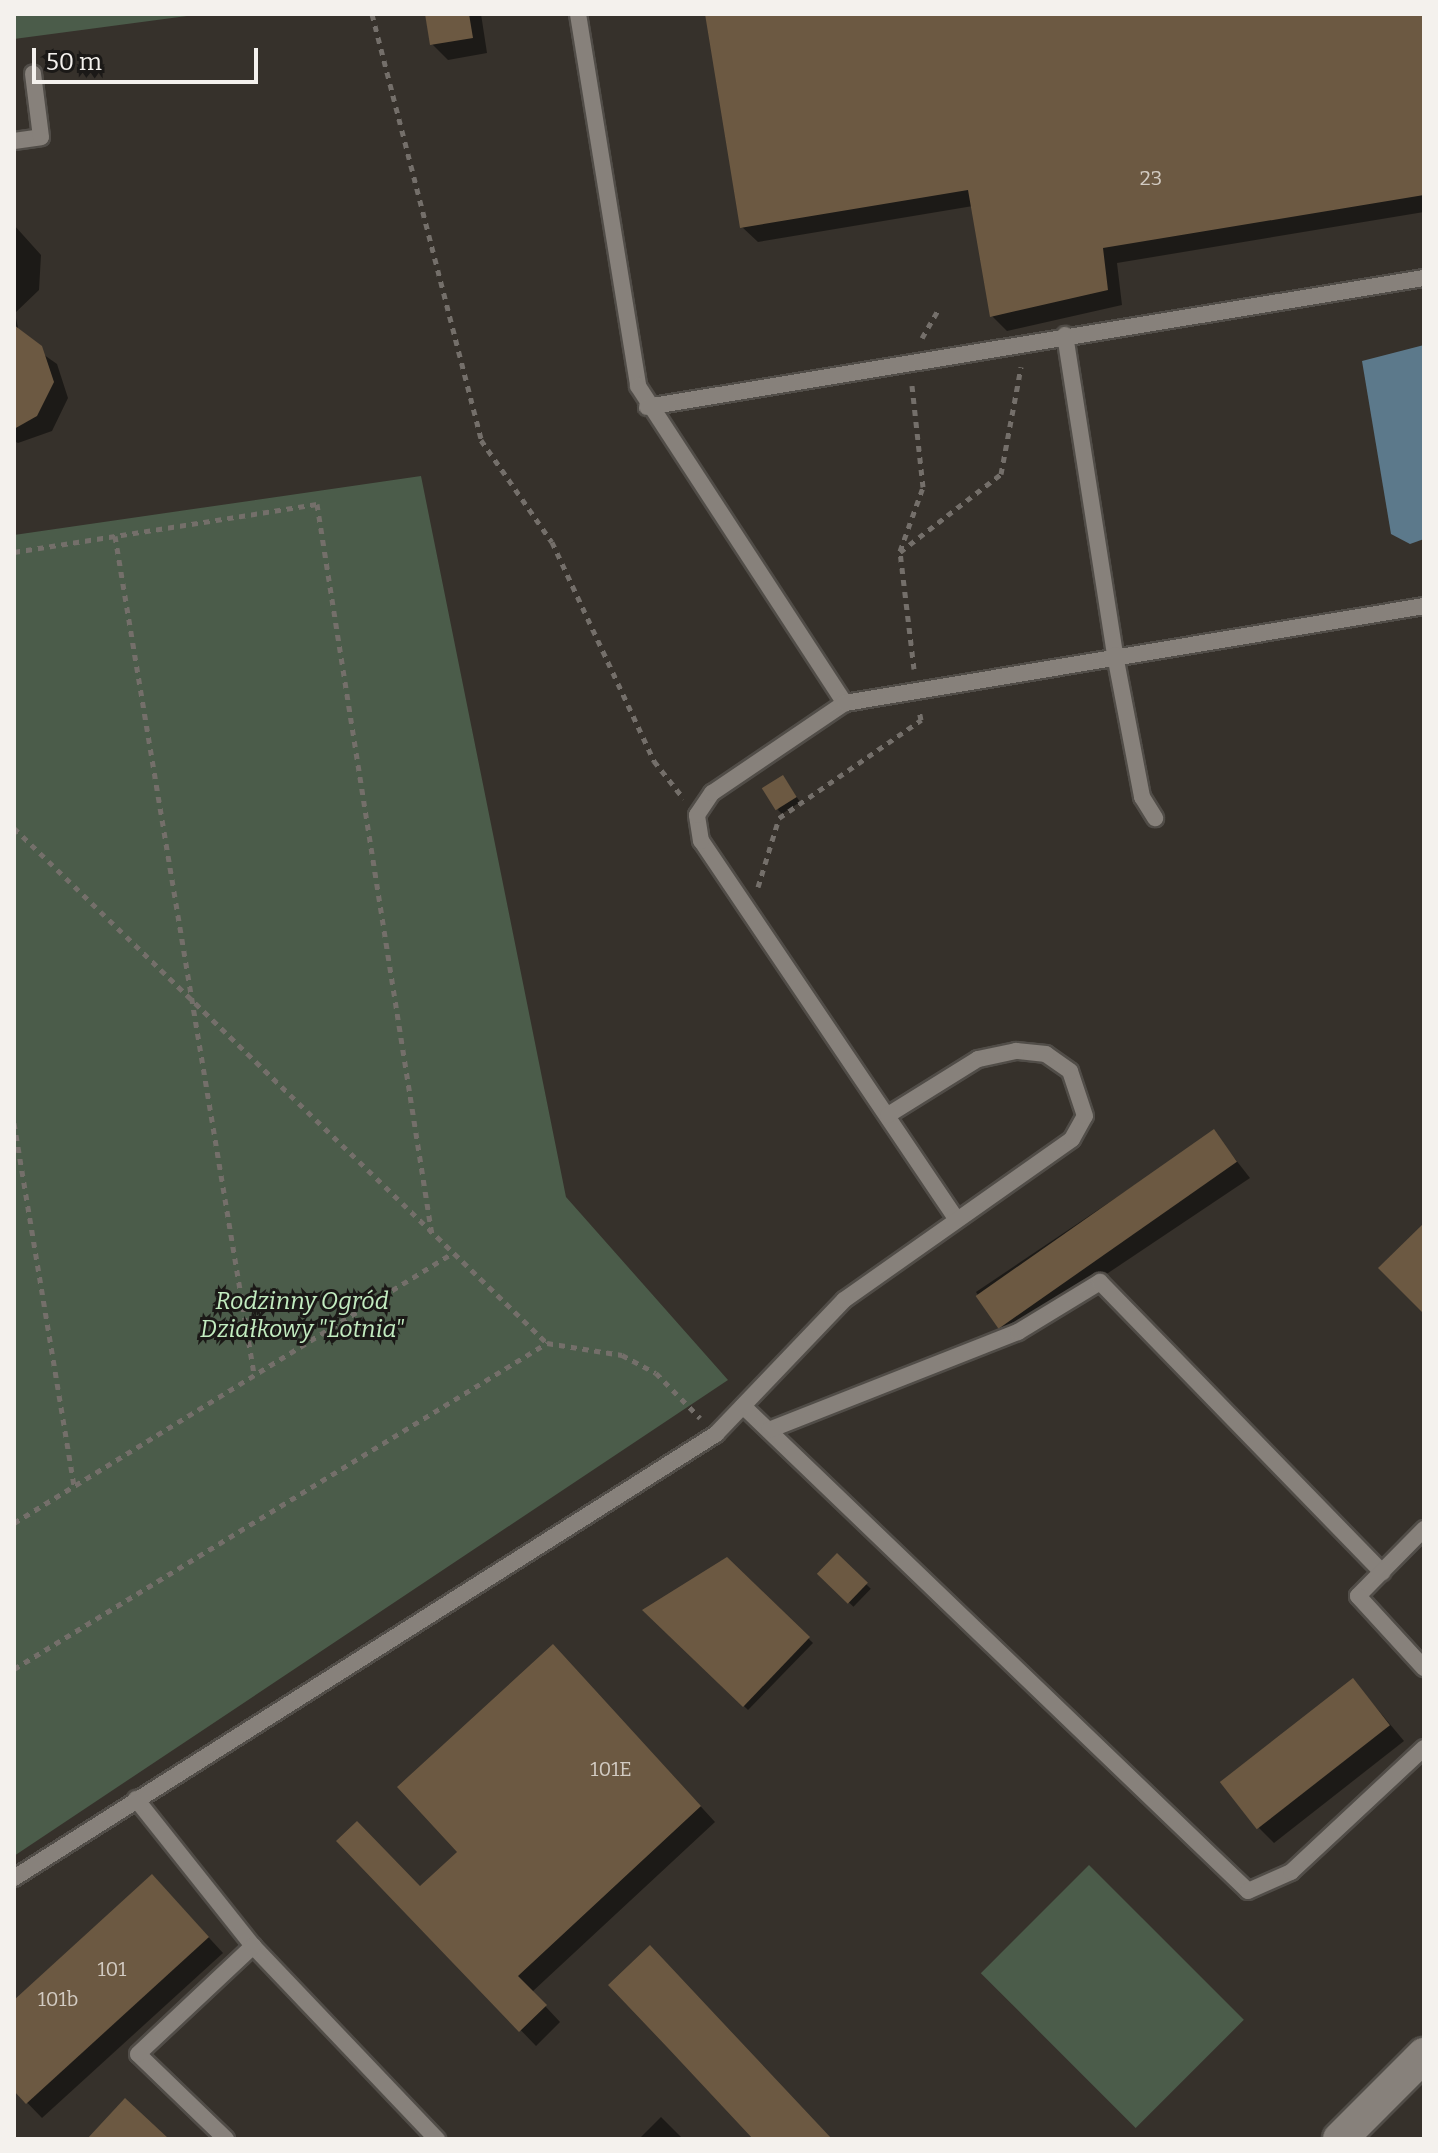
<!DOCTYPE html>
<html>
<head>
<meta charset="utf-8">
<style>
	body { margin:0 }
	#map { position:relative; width:1438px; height:2153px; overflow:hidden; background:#36312b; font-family:Bitter,serif }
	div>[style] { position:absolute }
	.green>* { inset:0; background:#4b5c4a; transform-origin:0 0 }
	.water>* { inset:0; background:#5c798b }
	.shadow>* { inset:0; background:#0007; transform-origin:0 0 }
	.building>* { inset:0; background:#6c5942; transform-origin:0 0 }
	.path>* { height:5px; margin-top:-2.5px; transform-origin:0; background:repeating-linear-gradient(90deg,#746f6a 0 6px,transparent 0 12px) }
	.roads { filter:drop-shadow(2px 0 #514d48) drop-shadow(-2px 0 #514d48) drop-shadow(0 2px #514d48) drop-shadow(0 -2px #514d48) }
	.lane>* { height:16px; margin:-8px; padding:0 8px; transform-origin:8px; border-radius:8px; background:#87817b }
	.street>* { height:34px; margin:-17px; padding:0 17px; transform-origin:17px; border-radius:17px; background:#87817b }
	span { translate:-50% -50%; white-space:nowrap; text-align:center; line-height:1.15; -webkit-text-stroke:6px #1b1917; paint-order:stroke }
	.number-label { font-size:20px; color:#d2cbc2 }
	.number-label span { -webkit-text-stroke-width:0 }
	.park-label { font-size:24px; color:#c2ecc0; font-style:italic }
	.frame { position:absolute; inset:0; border:16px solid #f4f1ed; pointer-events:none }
	.scale { position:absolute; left:32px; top:48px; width:226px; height:36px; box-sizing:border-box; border:4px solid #f4f1ed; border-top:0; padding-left:10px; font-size:24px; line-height:28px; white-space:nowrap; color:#f4f1ed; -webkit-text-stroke:6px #1b1917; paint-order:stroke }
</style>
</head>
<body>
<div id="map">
	<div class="green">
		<i style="clip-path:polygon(14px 14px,202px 14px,14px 39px)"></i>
		<i style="clip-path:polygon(421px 476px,566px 1197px,728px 1380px,14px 1856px,14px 535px)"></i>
		<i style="left:1089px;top:1865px;width:219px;height:153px;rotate:45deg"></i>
	</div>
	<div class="water">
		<i style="clip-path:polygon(1424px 345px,1424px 539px,1410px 544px,1391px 534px,1362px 361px)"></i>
	</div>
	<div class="shadow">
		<i style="clip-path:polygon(427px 14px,481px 14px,487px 53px,448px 60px,432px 44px)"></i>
		<i style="clip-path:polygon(707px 14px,1424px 14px,1424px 212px,1117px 263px,1122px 305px,1007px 331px,992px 316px,973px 206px,758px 242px,742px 227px)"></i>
		<i style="clip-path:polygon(14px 225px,41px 255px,39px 290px,15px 313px,20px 338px,57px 364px,68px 398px,52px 431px,18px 443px,14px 441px)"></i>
		<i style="clip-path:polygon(787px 782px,800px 802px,782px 814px,778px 810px)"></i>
		<i style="clip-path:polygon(1214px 1132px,1250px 1178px,1011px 1338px,996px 1323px,976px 1292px)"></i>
		<i style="left:837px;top:1556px;width:47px;height:25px;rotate:44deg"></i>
		<i style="clip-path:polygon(727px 1559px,813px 1643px,748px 1710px,645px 1610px)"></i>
		<i style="clip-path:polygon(568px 1662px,715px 1822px,532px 1992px,560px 2022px,536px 2046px,339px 1841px,421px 1889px,460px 1852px)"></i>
		<i style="clip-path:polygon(1353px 1680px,1404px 1741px,1274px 1843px,1259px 1828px)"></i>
		<i style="clip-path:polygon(167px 1892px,223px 1953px,42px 2118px,14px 2089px,14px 2003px)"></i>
		<i style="clip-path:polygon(661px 2117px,683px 2139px,639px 2139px)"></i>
	</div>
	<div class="building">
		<i style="clip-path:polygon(425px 14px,469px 14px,473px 38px,430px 45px)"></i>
		<i style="clip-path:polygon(705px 14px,1424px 14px,1424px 195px,1103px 248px,1108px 290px,990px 317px,968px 190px,740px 228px)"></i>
		<i style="clip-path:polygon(14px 325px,42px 346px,54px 382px,37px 416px,14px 429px)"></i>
		<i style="left:783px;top:775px;width:26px;height:25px;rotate:58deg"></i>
		<i style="left:1214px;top:1129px;width:40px;height:291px;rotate:55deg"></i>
		<i style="clip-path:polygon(1424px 1223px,1424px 1314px,1378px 1268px)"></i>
		<i style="left:837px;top:1553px;width:43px;height:29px;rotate:44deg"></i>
		<i style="clip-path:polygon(727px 1557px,810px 1637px,743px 1707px,642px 1610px)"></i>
		<i style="clip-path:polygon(553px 1644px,701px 1806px,518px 1976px,547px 2005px,519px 2032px,336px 1841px,357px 1821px,420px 1886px,457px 1852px,397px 1787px)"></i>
		<i style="left:1353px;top:1678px;width:60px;height:169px;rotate:52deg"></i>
		<i style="clip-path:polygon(152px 1874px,209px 1937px,26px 2104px,14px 2091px,14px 2000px)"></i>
		<i style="clip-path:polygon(650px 1945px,709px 2008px,832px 2139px,753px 2139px,667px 2047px,608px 1985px)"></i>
		<i style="clip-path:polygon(125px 2098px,169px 2139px,87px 2139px)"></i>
	</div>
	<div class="path">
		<i style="left:372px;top:14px;width:440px;rotate:75.6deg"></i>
		<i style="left:481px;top:440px;width:124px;rotate:55.2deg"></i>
		<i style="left:552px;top:542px;width:242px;rotate:65deg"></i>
		<i style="left:654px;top:761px;width:48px;rotate:51.7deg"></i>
		<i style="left:922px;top:338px;width:34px;rotate:-60deg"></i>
		<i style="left:115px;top:536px;width:849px;rotate:80.58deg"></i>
		<i style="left:900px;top:551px;width:68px;rotate:-70.2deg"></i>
		<i style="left:923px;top:487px;width:102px;rotate:-96.2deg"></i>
		<i style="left:14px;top:552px;width:307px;rotate:-9deg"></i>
		<i style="left:317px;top:504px;width:740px;rotate:81.06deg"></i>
		<i style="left:914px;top:669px;width:118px;rotate:-96.8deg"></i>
		<i style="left:900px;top:552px;width:128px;rotate:-37.7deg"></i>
		<i style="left:1001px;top:474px;width:109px;rotate:-79.4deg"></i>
		<i style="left:14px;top:828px;width:741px;rotate:44.02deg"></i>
		<i style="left:547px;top:1343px;width:76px;rotate:9.1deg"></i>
		<i style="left:622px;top:1355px;width:38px;rotate:28deg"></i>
		<i style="left:656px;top:1373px;width:63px;rotate:45.6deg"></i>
		<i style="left:758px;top:887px;width:72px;rotate:-73.1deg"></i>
		<i style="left:779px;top:818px;width:173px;rotate:-34.6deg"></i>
		<i style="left:921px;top:720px;width:10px;rotate:-101deg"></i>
		<i style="left:14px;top:1123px;width:369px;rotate:80.6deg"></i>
		<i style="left:14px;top:1523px;width:513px;rotate:-31.61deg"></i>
		<i style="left:14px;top:1669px;width:625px;rotate:-31.45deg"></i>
	</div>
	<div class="roads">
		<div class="lane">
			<i style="left:578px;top:14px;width:377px;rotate:80.8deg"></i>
			<i style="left:638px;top:386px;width:379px;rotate:56.9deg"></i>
			<i style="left:14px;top:141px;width:27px;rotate:-8deg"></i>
			<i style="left:41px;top:137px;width:64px;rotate:-97.2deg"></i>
			<i style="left:1065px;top:335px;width:324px;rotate:81.1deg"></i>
			<i style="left:1115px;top:655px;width:145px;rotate:79.2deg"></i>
			<i style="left:1142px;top:797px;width:25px;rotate:58deg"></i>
			<i style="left:647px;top:407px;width:788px;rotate:-9.43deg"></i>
			<i style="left:955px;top:1217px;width:454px;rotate:-124deg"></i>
			<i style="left:701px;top:841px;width:26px;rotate:-99deg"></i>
			<i style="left:697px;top:815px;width:27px;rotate:-56deg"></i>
			<i style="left:712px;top:793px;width:161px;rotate:-34.1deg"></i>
			<i style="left:845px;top:703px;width:587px;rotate:-9.51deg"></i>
			<i style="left:743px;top:1406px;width:700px;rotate:43.84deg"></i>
			<i style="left:1248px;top:1891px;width:47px;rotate:-23.8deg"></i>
			<i style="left:1291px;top:1872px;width:182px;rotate:-43deg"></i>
			<i style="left:769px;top:1430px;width:268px;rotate:-21.5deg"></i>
			<i style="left:1018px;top:1332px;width:96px;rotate:-31.4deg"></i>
			<i style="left:1100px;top:1282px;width:405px;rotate:45.8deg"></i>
			<i style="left:1424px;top:1529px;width:94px;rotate:134.6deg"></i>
			<i style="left:1358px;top:1596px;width:98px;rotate:47.5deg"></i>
			<i style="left:136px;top:1799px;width:188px;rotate:51.5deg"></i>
			<i style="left:253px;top:1946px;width:267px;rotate:46.4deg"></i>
			<i style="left:14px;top:1878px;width:831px;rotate:-32.31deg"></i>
			<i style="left:716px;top:1434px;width:185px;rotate:-46.3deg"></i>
			<i style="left:844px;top:1300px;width:279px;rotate:-35.2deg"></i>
			<i style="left:1072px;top:1139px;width:26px;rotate:-61deg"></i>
			<i style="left:1085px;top:1116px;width:47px;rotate:-108.4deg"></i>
			<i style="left:1070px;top:1071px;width:29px;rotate:-145deg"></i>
			<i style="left:1046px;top:1054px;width:30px;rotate:-174deg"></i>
			<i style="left:1016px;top:1051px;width:39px;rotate:168deg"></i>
			<i style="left:978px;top:1059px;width:106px;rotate:148.1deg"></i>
			<i style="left:226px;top:2139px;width:122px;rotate:-136deg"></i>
			<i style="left:138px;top:2054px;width:158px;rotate:-43.2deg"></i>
		</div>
		<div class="street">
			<i style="left:1340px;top:2139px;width:119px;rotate:-45deg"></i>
		</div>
	</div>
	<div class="number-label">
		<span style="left:1151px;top:178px">23</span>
		<span style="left:611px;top:1769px">101E</span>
		<span style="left:112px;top:1969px">101</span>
		<span style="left:58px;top:1999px">101b</span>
	</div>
	<div class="park-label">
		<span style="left:302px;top:1316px">Rodzinny Ogród<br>Działkowy "Lotnia"</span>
	</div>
	<div class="frame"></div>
	<div class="scale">50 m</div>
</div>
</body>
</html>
